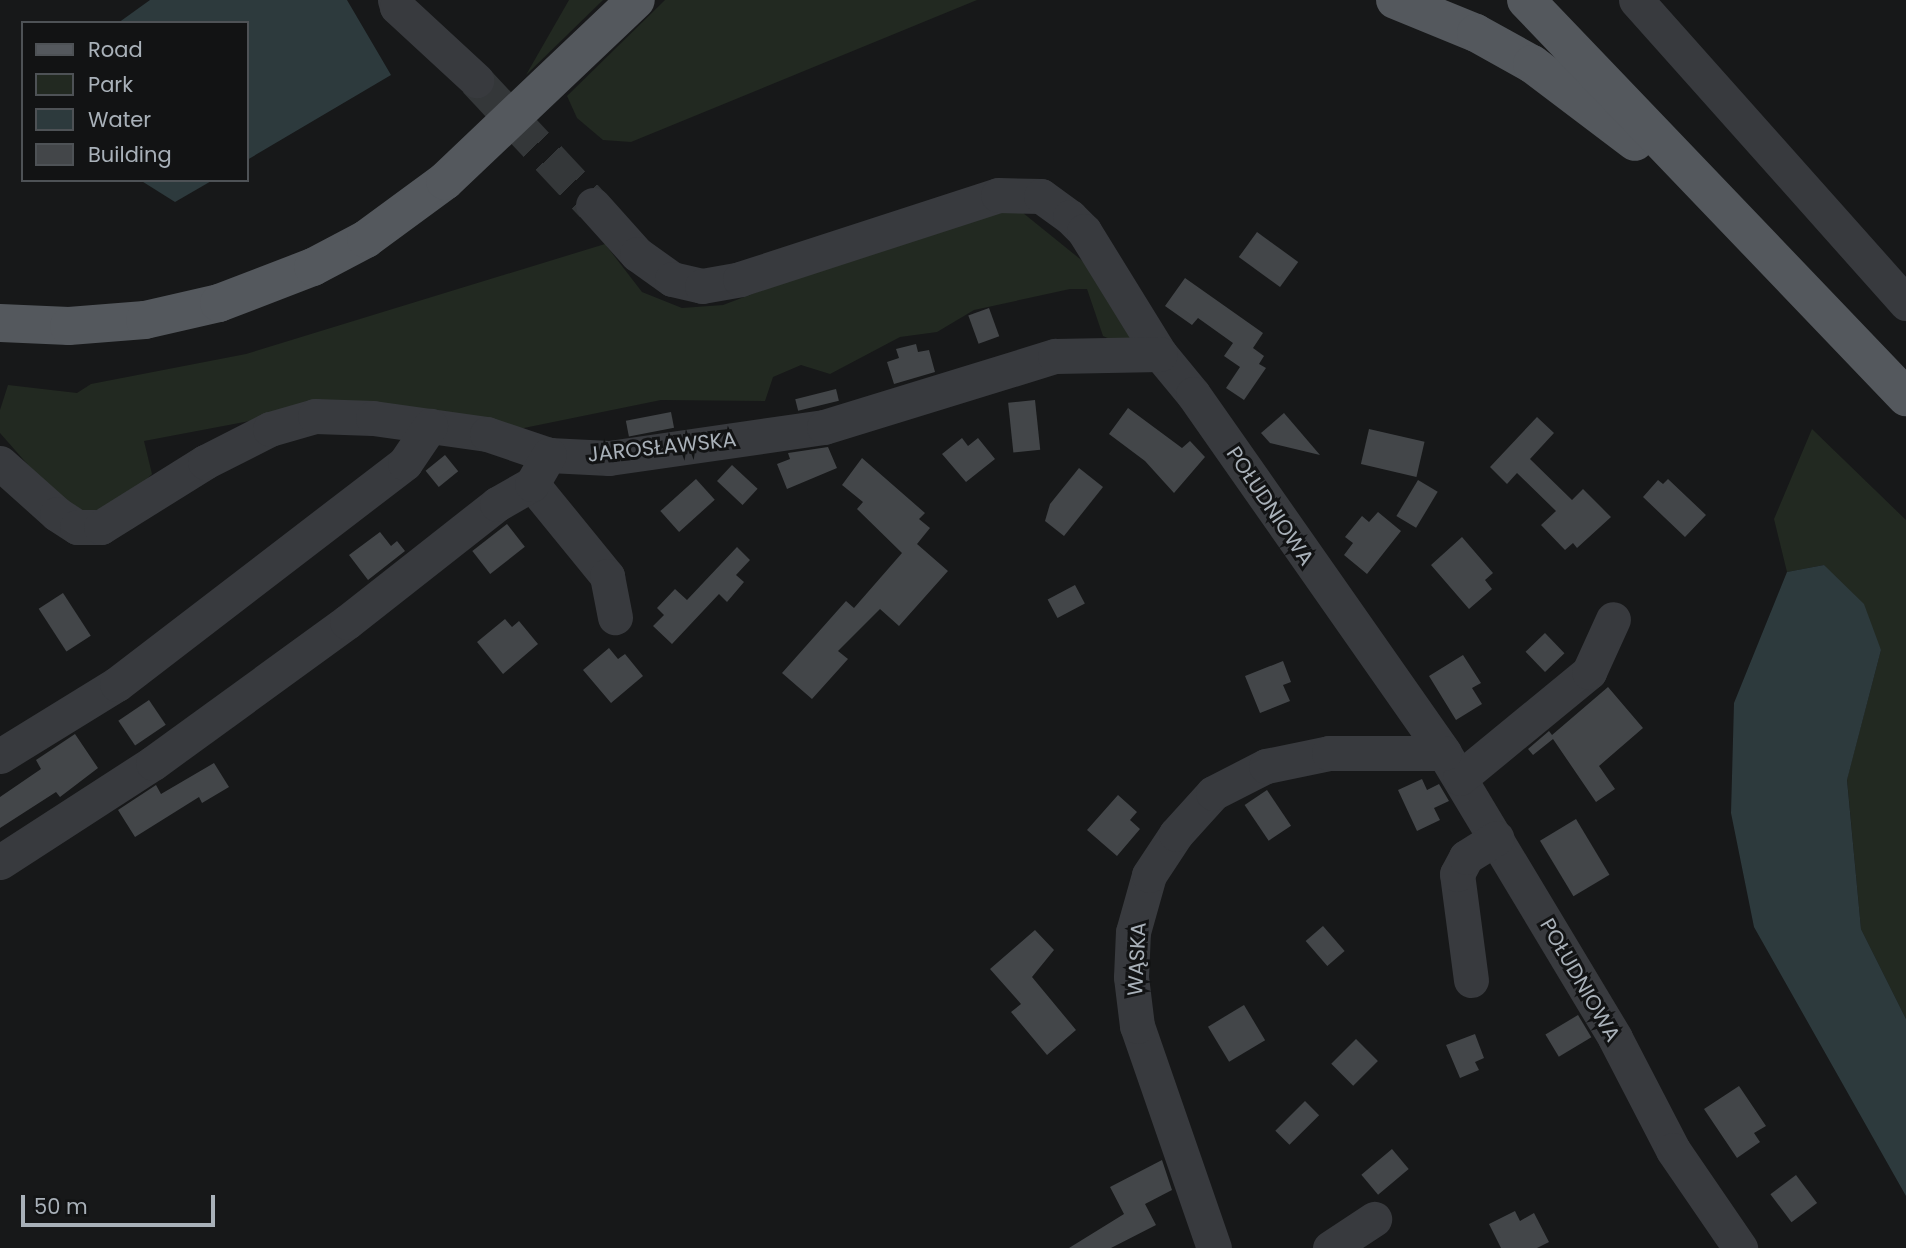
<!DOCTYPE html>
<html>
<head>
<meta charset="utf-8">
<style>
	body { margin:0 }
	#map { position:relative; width:1906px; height:1248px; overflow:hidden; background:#171819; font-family:Poppins,sans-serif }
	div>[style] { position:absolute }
	.green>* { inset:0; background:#222921 }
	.water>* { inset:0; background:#2d3a3d }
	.building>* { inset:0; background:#434649; transform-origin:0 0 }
	.minor-tunnel>* { height:35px; margin-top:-17.5px; transform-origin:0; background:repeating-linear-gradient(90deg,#343739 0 35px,transparent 0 53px) }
	.minor>* { height:35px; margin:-17.5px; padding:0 17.5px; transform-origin:17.5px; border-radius:17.5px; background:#383a3e }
	.major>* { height:38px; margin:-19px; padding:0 19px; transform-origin:19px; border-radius:19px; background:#54585d }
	span { translate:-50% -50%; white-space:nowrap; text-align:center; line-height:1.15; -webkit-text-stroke:6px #121314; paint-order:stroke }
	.street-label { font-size:21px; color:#a9b1b9 }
	.legend { position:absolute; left:21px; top:21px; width:228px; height:161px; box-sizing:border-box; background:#121314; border:2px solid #4e5256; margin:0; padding:9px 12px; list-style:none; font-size:21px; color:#a9b1b9 }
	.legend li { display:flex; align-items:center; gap:14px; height:35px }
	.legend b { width:35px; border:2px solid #4e5256 }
	.scale { position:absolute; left:21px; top:1195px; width:194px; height:32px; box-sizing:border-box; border:4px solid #a9b1b9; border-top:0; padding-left:9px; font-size:21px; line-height:24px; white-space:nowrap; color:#a9b1b9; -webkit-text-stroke:5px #121314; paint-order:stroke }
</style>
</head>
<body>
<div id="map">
	<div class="green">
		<i style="clip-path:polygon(569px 0,603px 0,526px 75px)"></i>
		<i style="clip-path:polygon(665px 0,977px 0,631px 142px,603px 140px,577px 118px,567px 96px)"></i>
		<i style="clip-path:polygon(1012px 204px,1085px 263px,1135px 338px,1119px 343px,1103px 336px,1087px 289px,1070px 289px,974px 310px,937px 332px,900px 337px,830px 374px,801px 365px,773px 377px,765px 401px,661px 400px,514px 430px,255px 420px,144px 441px,152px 474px,121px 504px,73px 516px,0 433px,0 410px,8px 385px,77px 393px,91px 384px,246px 354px,605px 244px,642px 292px,682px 308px,723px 305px,952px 218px)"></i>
		<i style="clip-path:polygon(1812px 429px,1906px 520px,1906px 1019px,1861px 929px,1847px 779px,1881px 650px,1824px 565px,1787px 572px,1774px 519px)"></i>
	</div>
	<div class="water">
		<i style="clip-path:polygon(150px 0,347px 0,391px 75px,247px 160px,247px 23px,118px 23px)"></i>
		<i style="clip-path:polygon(140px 180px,213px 180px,175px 202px)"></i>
		<i style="clip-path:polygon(1824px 565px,1864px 604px,1881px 650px,1847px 780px,1861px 929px,1906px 1019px,1906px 1196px,1754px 927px,1731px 813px,1734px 703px,1787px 572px)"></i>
	</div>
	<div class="building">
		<i style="left:1257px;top:232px;width:51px;height:31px;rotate:36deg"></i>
		<i style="clip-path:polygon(1185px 278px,1263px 333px,1253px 348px,1264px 356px,1259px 364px,1266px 368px,1244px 400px,1226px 388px,1240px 367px,1224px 356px,1233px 343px,1198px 318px,1192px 325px,1165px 306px)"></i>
		<i style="left:989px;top:308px;width:30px;height:22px;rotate:70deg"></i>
		<i style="clip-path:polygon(916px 344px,918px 352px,929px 350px,935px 372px,894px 384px,887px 362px,899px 358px,896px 349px)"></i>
		<i style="left:836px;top:389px;width:12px;height:42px;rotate:76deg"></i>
		<i style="left:1035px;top:400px;width:50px;height:27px;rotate:84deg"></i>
		<i style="clip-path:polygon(1128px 408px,1182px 448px,1190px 441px,1205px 457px,1174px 493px,1145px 461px,1109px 434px)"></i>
		<i style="left:671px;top:412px;width:16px;height:46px;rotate:79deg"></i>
		<i style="clip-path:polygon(1284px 413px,1320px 455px,1270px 443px,1261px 433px)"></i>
		<i style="clip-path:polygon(1537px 417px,1554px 433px,1530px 459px,1572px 500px,1583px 489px,1611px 517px,1577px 548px,1573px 543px,1565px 550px,1541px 525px,1556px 511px,1517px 473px,1507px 484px,1490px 467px)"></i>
		<i style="left:1369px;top:429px;width:57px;height:36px;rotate:13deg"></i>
		<i style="clip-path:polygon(962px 438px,968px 446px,978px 438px,995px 459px,966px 482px,942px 454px)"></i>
		<i style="clip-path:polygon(828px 447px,837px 468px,787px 489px,777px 464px,790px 459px,788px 453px)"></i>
		<i style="left:445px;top:455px;width:21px;height:25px;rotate:51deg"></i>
		<i style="clip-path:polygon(862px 458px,925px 513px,919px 519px,930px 528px,917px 544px,948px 571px,899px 626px,880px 609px,838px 651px,848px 659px,812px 699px,782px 673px,846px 601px,854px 608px,902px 553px,857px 509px,863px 502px,842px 485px)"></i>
		<i style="left:732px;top:465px;width:35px;height:22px;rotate:43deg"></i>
		<i style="clip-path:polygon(1079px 468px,1103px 487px,1064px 536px,1045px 521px,1050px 504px)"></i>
		<i style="left:696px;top:479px;width:28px;height:48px;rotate:48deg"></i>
		<i style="clip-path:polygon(1668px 479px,1706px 515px,1685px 537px,1643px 497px,1658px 480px,1663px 484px)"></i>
		<i style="left:1418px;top:480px;width:23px;height:42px;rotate:31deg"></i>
		<i style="clip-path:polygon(1378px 512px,1401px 531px,1367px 574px,1344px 555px,1353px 543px,1345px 537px,1362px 516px,1369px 522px)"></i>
		<i style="left:507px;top:524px;width:29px;height:44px;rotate:52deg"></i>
		<i style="clip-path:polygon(380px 532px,391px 546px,397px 541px,405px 551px,368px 580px,349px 555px)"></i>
		<i style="clip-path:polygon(1462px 537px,1493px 573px,1485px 580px,1492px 589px,1469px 609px,1431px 565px)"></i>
		<i style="clip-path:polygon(737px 547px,750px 560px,736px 575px,744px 582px,727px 602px,719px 594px,672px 644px,653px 626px,664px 615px,657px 608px,675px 589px,687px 600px)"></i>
		<i style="left:1075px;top:585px;width:21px;height:31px;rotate:62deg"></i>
		<i style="left:63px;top:593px;width:51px;height:29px;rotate:57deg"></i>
		<i style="clip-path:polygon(505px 619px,512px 627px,519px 621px,538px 644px,503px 674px,477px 642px)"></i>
		<i style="left:1545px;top:633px;width:28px;height:27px;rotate:46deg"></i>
		<i style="clip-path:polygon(609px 648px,618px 659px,625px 654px,643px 676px,611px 703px,583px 670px)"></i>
		<i style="clip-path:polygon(1463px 655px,1481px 683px,1472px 688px,1482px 704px,1456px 720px,1429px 676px)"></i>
		<i style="clip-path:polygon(1283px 661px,1291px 682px,1283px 685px,1290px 701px,1260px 713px,1245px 676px)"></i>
		<i style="clip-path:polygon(1608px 687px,1643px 728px,1599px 766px,1615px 789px,1596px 802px,1553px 739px,1533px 755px,1528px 749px,1549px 731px,1552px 735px)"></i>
		<i style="left:149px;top:700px;width:30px;height:37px;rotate:56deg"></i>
		<i style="clip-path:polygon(75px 734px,98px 768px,60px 797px,56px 792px,0 828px,0 797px,41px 769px,36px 760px)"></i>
		<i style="clip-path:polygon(214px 763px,229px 787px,202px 803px,199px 797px,135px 837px,118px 810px,156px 785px,161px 794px)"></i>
		<i style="clip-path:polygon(1422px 779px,1427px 790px,1439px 784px,1449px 801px,1434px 808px,1440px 820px,1417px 831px,1398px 790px)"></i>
		<i style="left:1267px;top:790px;width:43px;height:27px;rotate:56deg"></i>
		<i style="clip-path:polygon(1118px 795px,1137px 812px,1130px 820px,1140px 829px,1117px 856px,1087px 830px)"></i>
		<i style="left:1576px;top:819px;width:65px;height:42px;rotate:59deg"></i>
		<i style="left:1323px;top:926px;width:33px;height:23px;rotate:49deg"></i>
		<i style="clip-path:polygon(1035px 930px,1054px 950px,1032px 977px,1076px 1030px,1047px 1055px,1011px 1012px,1021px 1004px,990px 969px)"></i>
		<i style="left:1244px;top:1005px;width:41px;height:42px;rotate:59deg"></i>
		<i style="left:1578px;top:1015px;width:26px;height:38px;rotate:59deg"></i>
		<i style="clip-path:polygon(1475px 1034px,1484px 1058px,1475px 1062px,1479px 1070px,1460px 1078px,1446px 1045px)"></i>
		<i style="left:1356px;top:1039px;width:31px;height:35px;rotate:45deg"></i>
		<i style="clip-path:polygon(1739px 1086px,1766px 1126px,1754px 1133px,1760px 1142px,1737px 1158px,1704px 1109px)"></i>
		<i style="left:1305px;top:1101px;width:20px;height:42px;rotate:45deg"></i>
		<i style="left:1392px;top:1149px;width:26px;height:40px;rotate:50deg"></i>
		<i style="clip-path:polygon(1162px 1160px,1172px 1190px,1145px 1204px,1156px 1225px,1111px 1248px,1069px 1248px,1124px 1214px,1110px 1187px)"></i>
		<i style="left:1796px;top:1175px;width:35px;height:32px;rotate:53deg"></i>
		<i style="clip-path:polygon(1515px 1211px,1520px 1221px,1534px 1213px,1549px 1242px,1537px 1248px,1501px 1248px,1489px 1224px)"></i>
	</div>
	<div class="minor-tunnel">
		<i style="left:476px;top:80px;width:171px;rotate:46.9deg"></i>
	</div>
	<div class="minor">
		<i style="left:395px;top:0;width:7px;rotate:74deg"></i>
		<i style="left:397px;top:7px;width:108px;rotate:42.7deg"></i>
		<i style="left:1636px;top:0;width:406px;rotate:48.3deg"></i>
		<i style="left:593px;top:205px;width:66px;rotate:48.1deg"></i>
		<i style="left:637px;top:254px;width:43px;rotate:35.5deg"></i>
		<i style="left:672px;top:279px;width:31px;rotate:13deg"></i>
		<i style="left:702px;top:286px;width:39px;rotate:-10deg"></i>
		<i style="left:740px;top:279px;width:271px;rotate:-18deg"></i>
		<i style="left:998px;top:195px;width:43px;rotate:1.3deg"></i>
		<i style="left:1041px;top:196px;width:36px;rotate:36deg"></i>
		<i style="left:1070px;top:217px;width:20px;rotate:45deg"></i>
		<i style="left:1084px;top:231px;width:145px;rotate:58.3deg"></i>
		<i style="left:1160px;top:354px;width:52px;rotate:50.5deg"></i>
		<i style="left:1193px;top:394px;width:438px;rotate:55deg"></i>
		<i style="left:1444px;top:753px;width:332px;rotate:59deg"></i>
		<i style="left:1615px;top:1038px;width:126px;rotate:62.6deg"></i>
		<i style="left:1673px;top:1150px;width:119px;rotate:55.6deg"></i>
		<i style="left:0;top:463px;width:76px;rotate:41.8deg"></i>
		<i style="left:57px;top:514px;width:24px;rotate:33deg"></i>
		<i style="left:77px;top:527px;width:24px"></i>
		<i style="left:101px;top:527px;width:123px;rotate:-32deg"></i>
		<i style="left:205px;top:462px;width:73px;rotate:-26.9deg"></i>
		<i style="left:270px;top:429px;width:47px;rotate:-16.1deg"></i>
		<i style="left:315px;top:416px;width:58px;rotate:2deg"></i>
		<i style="left:373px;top:418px;width:115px;rotate:8deg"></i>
		<i style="left:487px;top:434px;width:65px;rotate:18.7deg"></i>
		<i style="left:549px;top:455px;width:60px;rotate:2.9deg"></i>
		<i style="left:609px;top:458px;width:217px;rotate:-8.2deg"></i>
		<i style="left:824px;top:427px;width:242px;rotate:-17.1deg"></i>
		<i style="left:1055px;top:356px;width:105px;rotate:-1.1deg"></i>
		<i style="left:532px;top:484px;width:119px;rotate:50.8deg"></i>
		<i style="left:607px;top:576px;width:42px;rotate:79deg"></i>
		<i style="left:0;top:756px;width:137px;rotate:-31.6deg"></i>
		<i style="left:117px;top:684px;width:363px;rotate:-37.5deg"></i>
		<i style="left:405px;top:463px;width:45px;rotate:-56deg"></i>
		<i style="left:1460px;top:778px;width:167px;rotate:-39.4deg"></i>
		<i style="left:1589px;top:672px;width:58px;rotate:-65.6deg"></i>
		<i style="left:0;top:862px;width:182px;rotate:-32.9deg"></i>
		<i style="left:153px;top:763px;width:240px;rotate:-36deg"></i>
		<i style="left:347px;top:622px;width:191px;rotate:-38.2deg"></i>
		<i style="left:497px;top:504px;width:40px;rotate:-29.7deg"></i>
		<i style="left:532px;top:484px;width:34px;rotate:-60deg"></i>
		<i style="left:1471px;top:980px;width:107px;rotate:-97.5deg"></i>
		<i style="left:1457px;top:874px;width:19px;rotate:-62deg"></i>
		<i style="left:1466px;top:857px;width:36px;rotate:-32deg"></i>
		<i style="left:1214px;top:1248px;width:235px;rotate:-109.1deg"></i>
		<i style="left:1137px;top:1026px;width:49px;rotate:-97deg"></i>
		<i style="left:1131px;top:977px;width:45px;rotate:-87.5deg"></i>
		<i style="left:1133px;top:932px;width:59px;rotate:-74.3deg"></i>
		<i style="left:1149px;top:875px;width:49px;rotate:-56.6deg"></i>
		<i style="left:1176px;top:834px;width:55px;rotate:-47.9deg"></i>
		<i style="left:1213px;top:793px;width:59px;rotate:-27deg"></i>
		<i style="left:1266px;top:766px;width:64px;rotate:-11.7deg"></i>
		<i style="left:1329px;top:753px;width:115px"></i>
		<i style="left:1330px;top:1248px;width:53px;rotate:-33.4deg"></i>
	</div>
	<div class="major">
		<i style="left:1395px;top:0;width:87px;rotate:22.2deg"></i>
		<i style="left:1476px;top:33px;width:64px;rotate:29deg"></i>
		<i style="left:1532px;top:64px;width:129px;rotate:37.1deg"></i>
		<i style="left:1526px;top:0;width:550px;rotate:46.25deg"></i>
		<i style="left:0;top:323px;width:69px;rotate:2.5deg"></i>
		<i style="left:69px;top:326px;width:76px;rotate:-4.5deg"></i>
		<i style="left:145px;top:320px;width:76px;rotate:-12.9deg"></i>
		<i style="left:219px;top:303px;width:101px;rotate:-21deg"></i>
		<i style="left:313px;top:267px;width:60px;rotate:-27.8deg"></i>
		<i style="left:366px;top:239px;width:98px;rotate:-36.3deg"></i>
		<i style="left:445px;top:181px;width:263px;rotate:-43.5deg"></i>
	</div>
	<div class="street-label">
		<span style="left:662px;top:447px;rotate:-6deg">JAROSŁAWSKA</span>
		<span style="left:1270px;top:506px;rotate:56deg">POŁUDNIOWA</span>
		<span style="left:1137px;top:959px;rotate:-87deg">WĄSKA</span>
		<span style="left:1580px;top:980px;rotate:60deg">POŁUDNIOWA</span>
	</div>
	<ul class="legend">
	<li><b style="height:9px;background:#54585d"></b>Road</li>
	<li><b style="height:19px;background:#222921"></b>Park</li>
	<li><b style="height:19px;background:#2d3a3d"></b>Water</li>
	<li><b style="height:19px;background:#434649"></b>Building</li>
	</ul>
	<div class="scale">50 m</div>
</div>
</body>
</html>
